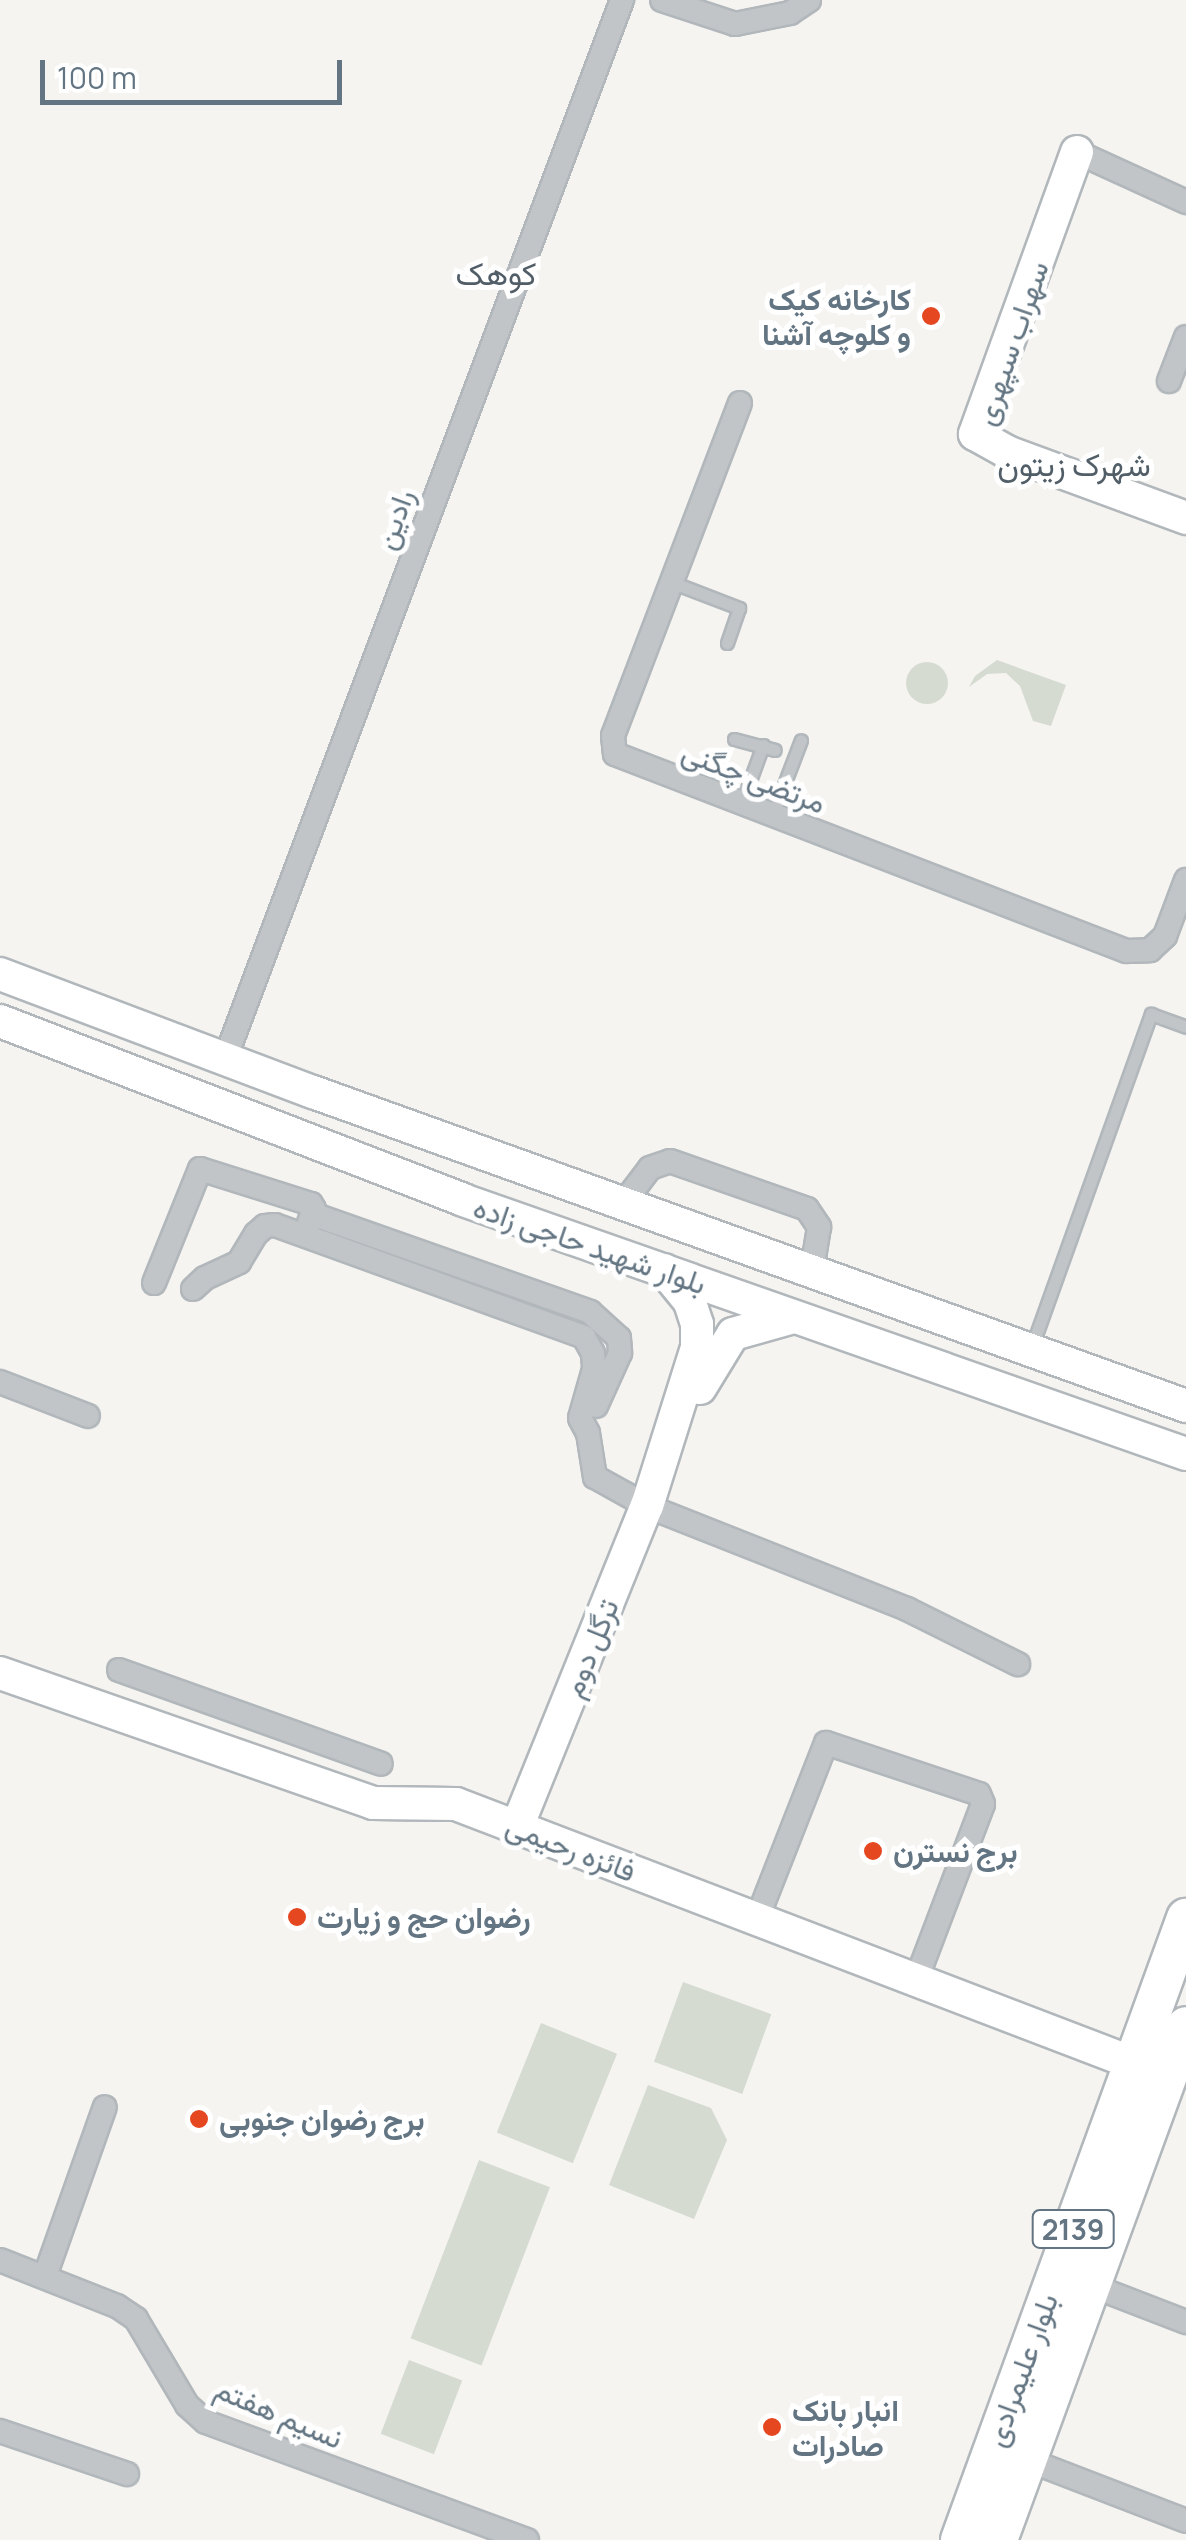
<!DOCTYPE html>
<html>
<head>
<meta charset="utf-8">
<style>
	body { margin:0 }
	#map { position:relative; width:1186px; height:2540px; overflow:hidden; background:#f5f4f0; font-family:Manrope,Vazirmatn,sans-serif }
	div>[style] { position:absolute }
	.green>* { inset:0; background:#d5dbd1; transform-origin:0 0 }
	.round { border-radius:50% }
	.roads { filter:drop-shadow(2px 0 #b1b7bb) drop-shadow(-2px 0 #b1b7bb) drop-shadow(0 2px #b1b7bb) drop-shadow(0 -2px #b1b7bb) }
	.lane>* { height:11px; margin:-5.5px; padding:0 5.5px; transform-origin:5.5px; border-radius:5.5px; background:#c1c5c8 }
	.street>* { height:22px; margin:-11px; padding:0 11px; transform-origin:11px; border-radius:11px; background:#c1c5c8 }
	.secondary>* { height:32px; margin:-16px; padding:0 16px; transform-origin:16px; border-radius:16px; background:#fff }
	.primary>* { height:38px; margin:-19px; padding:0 19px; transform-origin:19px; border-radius:19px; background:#fff }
	.dots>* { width:28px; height:28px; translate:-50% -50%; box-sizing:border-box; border:5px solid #fff; border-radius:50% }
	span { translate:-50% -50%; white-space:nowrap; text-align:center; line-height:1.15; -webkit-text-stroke:10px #fff; paint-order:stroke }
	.shield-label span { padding:2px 8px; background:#fff; border:2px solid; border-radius:8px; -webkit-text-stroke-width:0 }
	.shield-label { font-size:28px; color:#637582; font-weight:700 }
	.poi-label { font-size:30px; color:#637582; font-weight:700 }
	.right { translate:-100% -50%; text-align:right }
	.left { translate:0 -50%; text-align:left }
	.street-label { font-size:30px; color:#637582 }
	.neighbourhood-label { font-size:32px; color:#515e67 }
	.scale { position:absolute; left:40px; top:60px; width:302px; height:45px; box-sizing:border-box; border:5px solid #637582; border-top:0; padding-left:12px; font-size:30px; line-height:35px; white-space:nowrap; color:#637582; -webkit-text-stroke:8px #fff; paint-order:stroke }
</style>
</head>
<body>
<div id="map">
	<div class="green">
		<i style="clip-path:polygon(997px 660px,1066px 685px,1051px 726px,1033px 721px,1020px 686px,1006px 673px,987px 674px,969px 687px,975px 676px)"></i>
		<i class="round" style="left:906px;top:662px;width:42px;height:42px"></i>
		<i style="left:683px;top:1982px;width:94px;height:85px;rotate:20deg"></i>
		<i style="left:541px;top:2023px;width:82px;height:118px;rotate:22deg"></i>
		<i style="clip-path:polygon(648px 2085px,711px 2108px,727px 2140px,694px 2219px,609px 2185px)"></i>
		<i style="left:479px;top:2160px;width:76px;height:191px;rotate:21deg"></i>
		<i style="left:409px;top:2360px;width:57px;height:79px;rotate:21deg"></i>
	</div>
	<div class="roads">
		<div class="lane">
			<i style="left:674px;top:583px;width:70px;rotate:21deg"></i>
			<i style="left:739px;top:608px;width:37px;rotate:109deg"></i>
			<i style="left:734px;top:739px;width:42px;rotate:15deg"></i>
			<i style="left:741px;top:805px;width:64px;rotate:-69.9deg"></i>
			<i style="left:772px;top:816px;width:81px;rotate:-69.1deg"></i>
			<i style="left:1032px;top:1346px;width:353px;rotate:-70.3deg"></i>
			<i style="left:1151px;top:1014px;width:37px;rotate:20deg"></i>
		</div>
		<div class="street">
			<i style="left:662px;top:0;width:77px;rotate:18.2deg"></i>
			<i style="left:735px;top:24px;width:56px;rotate:-11.3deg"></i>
			<i style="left:790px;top:13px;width:23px;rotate:-34deg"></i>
			<i style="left:1077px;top:152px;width:120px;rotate:24.6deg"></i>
			<i style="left:1169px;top:381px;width:47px;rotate:-68.9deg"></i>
			<i style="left:740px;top:403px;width:356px;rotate:110.9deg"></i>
			<i style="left:613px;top:736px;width:18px;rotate:84deg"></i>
			<i style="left:615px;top:754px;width:548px;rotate:21.08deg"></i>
			<i style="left:1126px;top:951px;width:24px;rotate:-2deg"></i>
			<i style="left:1150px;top:950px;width:21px;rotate:-43deg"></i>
			<i style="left:1165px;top:936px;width:60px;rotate:-69.4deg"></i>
			<i style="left:225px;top:1059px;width:1131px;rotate:-69.45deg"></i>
			<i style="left:625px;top:1201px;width:41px;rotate:-52.9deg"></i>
			<i style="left:650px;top:1168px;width:21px;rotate:-19deg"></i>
			<i style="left:670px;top:1161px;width:145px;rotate:19.3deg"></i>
			<i style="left:807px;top:1209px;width:22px;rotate:56deg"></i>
			<i style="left:819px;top:1227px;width:44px;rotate:99.2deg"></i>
			<i style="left:312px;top:1214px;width:295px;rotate:19.4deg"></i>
			<i style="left:590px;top:1312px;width:39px;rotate:42deg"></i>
			<i style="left:619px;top:1338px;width:15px;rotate:86deg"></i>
			<i style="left:620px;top:1353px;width:58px;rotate:114.4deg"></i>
			<i style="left:154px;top:1283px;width:123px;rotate:-68deg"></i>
			<i style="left:200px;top:1169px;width:116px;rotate:17.5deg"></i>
			<i style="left:311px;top:1204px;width:6px;rotate:59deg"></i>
			<i style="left:314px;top:1209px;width:15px;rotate:110deg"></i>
			<i style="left:193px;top:1289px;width:16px;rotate:-43deg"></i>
			<i style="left:205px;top:1278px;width:38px;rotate:-25deg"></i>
			<i style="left:239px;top:1262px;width:33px;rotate:-59deg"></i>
			<i style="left:256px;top:1234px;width:12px;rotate:-42deg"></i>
			<i style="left:265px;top:1226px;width:10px;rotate:-6deg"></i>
			<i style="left:275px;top:1225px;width:329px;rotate:19.9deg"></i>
			<i style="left:584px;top:1337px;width:18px;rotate:61deg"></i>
			<i style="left:593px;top:1353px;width:16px;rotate:86deg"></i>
			<i style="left:594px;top:1369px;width:51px;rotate:105.9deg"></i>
			<i style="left:580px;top:1418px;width:17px;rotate:62deg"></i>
			<i style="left:588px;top:1433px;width:45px;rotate:81deg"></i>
			<i style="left:595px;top:1477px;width:60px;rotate:29.1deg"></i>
			<i style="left:647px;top:1506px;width:280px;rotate:21.6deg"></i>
			<i style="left:907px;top:1609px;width:124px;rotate:26.4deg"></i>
			<i style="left:0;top:1382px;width:94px;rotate:21.1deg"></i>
			<i style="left:119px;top:1670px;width:278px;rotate:19.7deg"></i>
			<i style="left:757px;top:1919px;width:189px;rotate:-68.6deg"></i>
			<i style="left:826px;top:1743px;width:161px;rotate:18.4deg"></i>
			<i style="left:979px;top:1794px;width:11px;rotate:68deg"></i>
			<i style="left:983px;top:1804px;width:188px;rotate:110.8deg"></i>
			<i style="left:0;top:2260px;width:126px;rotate:21.5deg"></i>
			<i style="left:117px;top:2306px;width:23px;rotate:34deg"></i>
			<i style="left:136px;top:2319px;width:100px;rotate:59.3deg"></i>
			<i style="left:187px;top:2405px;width:25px;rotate:42deg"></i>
			<i style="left:206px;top:2422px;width:342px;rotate:20.2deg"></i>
			<i style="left:45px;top:2276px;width:179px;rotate:-70.5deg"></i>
			<i style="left:1090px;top:2285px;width:103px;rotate:21.1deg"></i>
			<i style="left:0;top:2431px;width:134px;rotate:18.7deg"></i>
			<i style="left:1028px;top:2460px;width:169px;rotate:21.1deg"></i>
		</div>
		<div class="secondary">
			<i style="left:1077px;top:152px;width:300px;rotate:109.9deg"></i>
			<i style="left:975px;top:434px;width:37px;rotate:29deg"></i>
			<i style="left:1007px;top:452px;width:191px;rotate:20.2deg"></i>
			<i style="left:0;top:974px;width:335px;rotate:20.7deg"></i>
			<i style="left:313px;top:1092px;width:928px;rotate:19.78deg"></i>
			<i style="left:0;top:1021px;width:496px;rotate:21.1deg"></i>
			<i style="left:463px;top:1200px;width:766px;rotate:19.36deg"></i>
			<i style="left:700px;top:1388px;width:63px;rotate:-58.6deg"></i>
			<i style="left:733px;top:1334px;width:59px;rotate:-15.7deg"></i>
			<i style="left:0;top:1673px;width:395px;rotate:19.2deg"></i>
			<i style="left:373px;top:1803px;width:83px;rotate:0.7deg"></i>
			<i style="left:456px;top:1804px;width:725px;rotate:20.94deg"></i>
			<i style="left:517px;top:1827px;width:346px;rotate:-68deg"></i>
			<i style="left:647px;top:1506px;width:167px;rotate:-72.5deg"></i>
			<i style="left:697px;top:1347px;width:23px;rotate:-90deg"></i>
			<i style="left:697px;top:1324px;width:23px;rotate:-108deg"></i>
			<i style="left:690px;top:1302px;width:41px;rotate:-129.1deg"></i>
		</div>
		<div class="primary">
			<i style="left:960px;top:2540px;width:662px;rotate:-70.03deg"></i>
			<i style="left:998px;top:2540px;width:547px;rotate:-69.91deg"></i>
		</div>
	</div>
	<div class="dots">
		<i style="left:931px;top:316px;background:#e54820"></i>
		<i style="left:873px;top:1851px;background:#e54820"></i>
		<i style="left:297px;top:1917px;background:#e54820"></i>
		<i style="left:199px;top:2119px;background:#e54820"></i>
		<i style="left:772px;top:2427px;background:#e54820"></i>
	</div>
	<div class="shield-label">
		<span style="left:1073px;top:2229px">2139</span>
	</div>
	<div class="poi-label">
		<span class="right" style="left:911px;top:316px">کارخانه کیک<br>و کلوچه آشنا</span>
		<span class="left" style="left:893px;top:1851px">برج نسترن</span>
		<span class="left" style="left:317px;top:1917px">رضوان حج و زیارت</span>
		<span class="left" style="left:219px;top:2119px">برج رضوان جنوبی</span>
		<span class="left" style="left:792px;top:2427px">انبار بانک<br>صادرات</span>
	</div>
	<div class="street-label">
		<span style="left:1011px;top:343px;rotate:-71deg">سهراب سپهری</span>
		<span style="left:394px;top:519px;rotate:-70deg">رادین</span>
		<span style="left:754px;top:777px;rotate:21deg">مرتضی چگنی</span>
		<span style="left:590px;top:1245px;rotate:19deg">بلوار شهید حاجی زاده</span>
		<span style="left:590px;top:1648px;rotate:-68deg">ترگل دوم</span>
		<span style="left:571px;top:1848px;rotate:21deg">فائزه رحیمی</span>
		<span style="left:1021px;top:2370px;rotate:-70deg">بلوار علیمرادی</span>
		<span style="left:279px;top:2413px;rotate:23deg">نسیم هفتم</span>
	</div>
	<div class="neighbourhood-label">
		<span style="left:496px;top:273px">کوهک</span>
		<span style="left:1074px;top:464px">شهرک زیتون</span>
	</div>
	<div class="scale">100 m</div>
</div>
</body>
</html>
